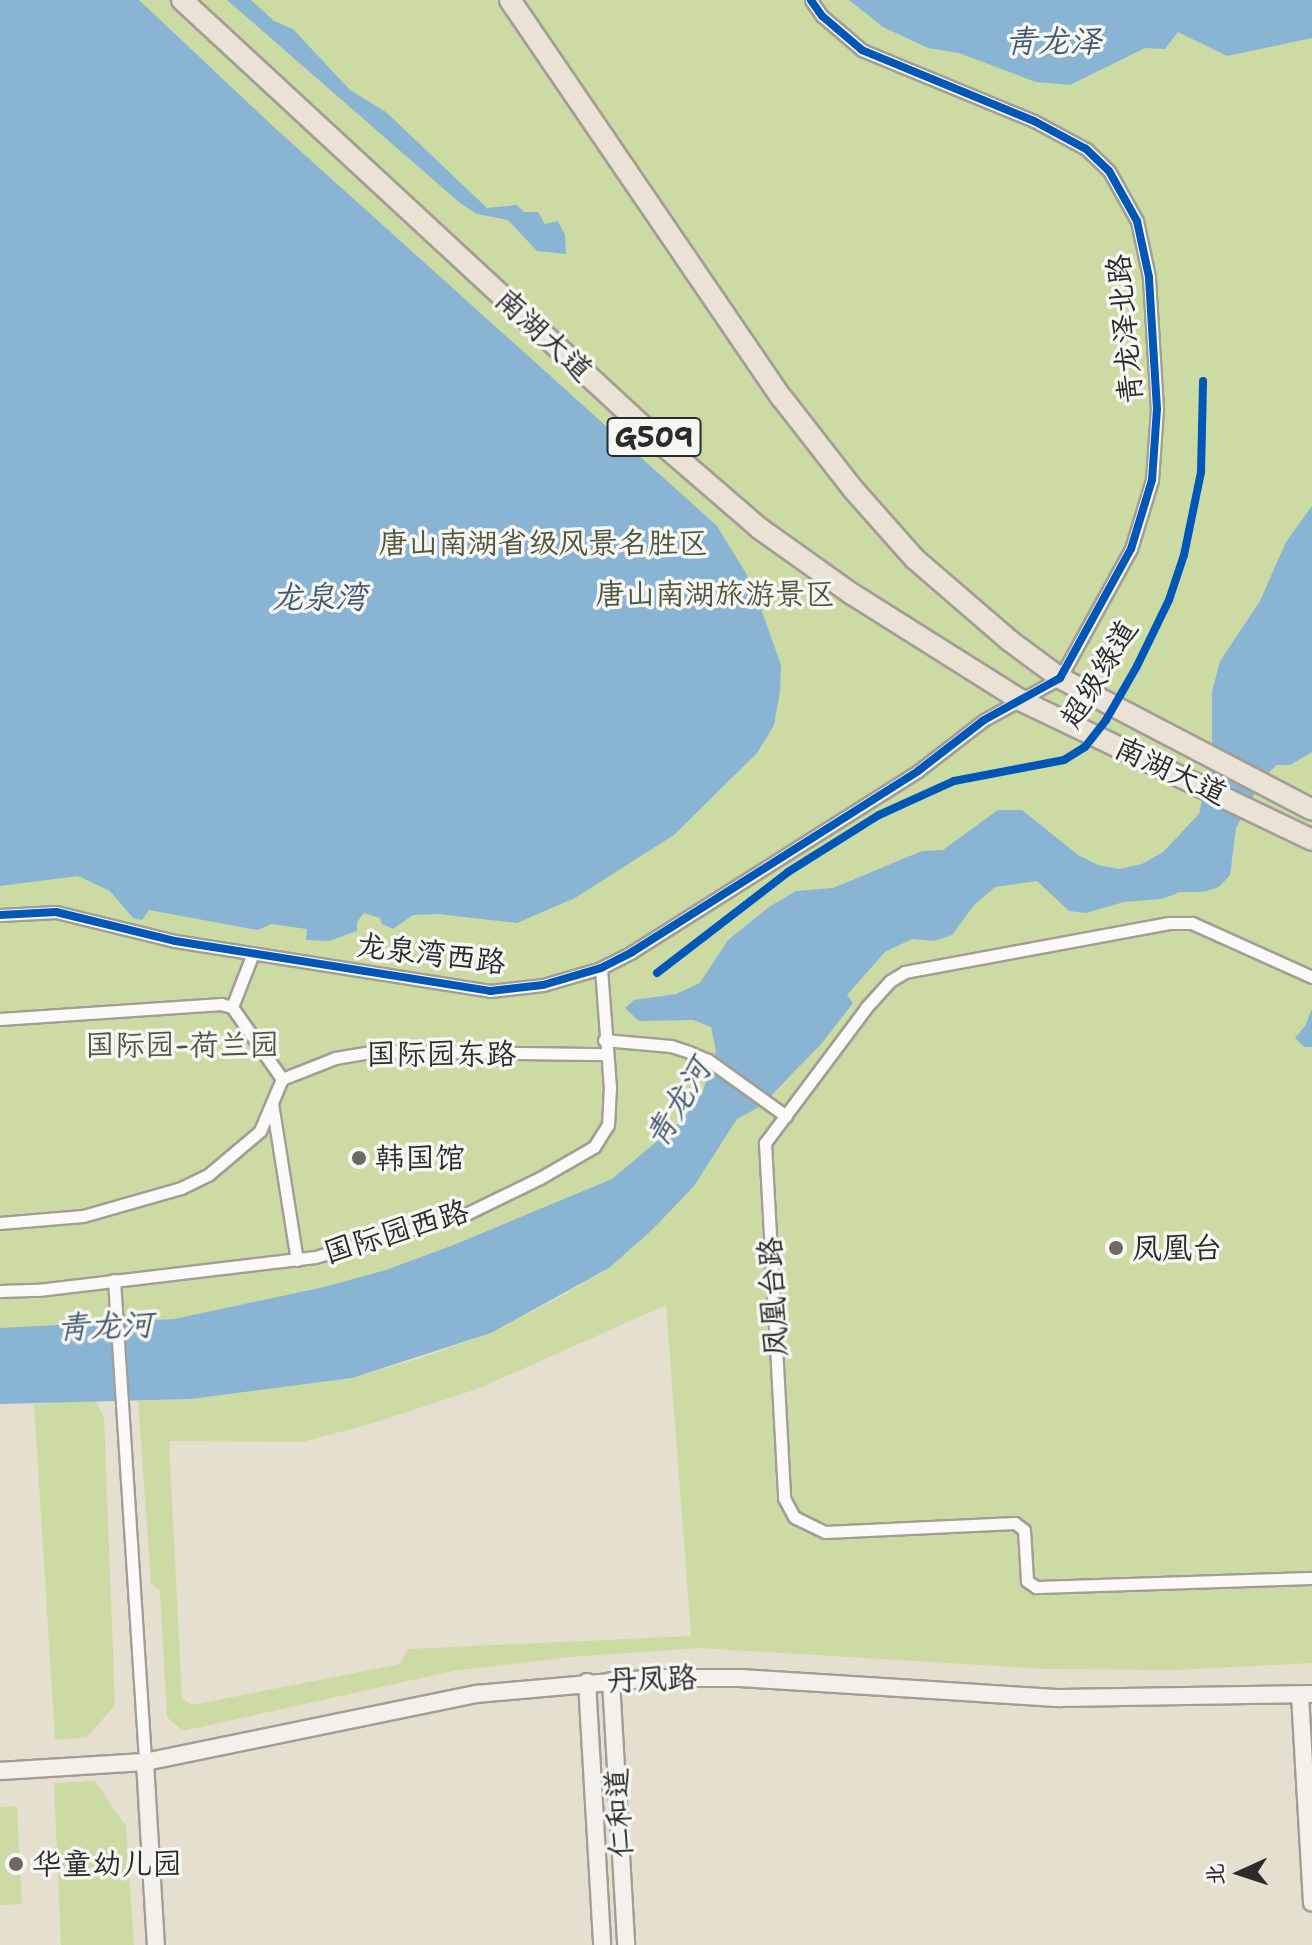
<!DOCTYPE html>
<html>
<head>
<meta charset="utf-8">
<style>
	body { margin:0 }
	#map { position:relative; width:1312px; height:1945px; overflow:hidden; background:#e5dfd0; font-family:"Shantell Sans","LXGW WenKai TC",sans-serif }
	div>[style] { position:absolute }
	.green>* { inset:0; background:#ccdba3 }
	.water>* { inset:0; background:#89b4d3 }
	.roads { filter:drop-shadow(2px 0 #a29e96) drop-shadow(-2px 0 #a29e96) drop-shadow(0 2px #a29e96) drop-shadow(0 -2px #a29e96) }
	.street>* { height:11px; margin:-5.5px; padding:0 5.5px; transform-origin:5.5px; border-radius:5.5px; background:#fbfaf8 }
	.secondary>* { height:16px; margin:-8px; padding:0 8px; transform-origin:8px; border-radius:8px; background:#f4f0ea }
	.highway>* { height:20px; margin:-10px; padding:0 10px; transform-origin:10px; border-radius:10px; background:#e9e2d5 }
	.cycleway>* { height:8px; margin:-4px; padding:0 4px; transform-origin:4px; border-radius:4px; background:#0057b8 }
	.dots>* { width:22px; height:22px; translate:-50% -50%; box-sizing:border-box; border:4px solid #f6f6f2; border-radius:50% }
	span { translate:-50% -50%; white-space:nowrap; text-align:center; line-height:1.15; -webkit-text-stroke:7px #f6f6f2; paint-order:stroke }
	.shield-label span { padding:2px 6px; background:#f6f6f2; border:2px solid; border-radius:6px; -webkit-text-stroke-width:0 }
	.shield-label { font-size:28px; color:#2b2b2b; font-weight:700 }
	.street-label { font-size:30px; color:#2b2b2b }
	.park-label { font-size:30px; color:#4e5640 }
	.poi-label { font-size:30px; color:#2b2b2b }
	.left { translate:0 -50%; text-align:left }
	.water-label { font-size:32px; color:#415a6f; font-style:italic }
	.north { position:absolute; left:1200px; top:1833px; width:80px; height:80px; -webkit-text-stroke:6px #f6f6f2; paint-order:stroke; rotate:267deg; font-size:22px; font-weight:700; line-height:32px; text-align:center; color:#2b2b2b }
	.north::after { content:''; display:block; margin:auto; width:28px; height:36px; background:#2b2b2b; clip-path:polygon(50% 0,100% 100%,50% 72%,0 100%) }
</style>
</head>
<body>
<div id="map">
	<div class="green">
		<i style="clip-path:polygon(evenodd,0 0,1312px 0,1312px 1663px,1175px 1670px,1045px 1669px,700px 1648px,570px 1657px,453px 1671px,183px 1731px,167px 1717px,160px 1591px,151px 1583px,138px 1401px,191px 1399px,351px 1378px,420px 1358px,491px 1333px,558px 1298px,609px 1268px,648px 1233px,0 1378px,0 0,666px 1305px,691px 1636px,408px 1649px,400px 1664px,192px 1705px,182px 1698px,169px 1441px,302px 1442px,367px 1425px,480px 1388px,666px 1305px)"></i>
		<i style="clip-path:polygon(95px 1400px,104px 1417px,115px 1705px,87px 1737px,55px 1740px,34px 1404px)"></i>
		<i style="clip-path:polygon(95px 1781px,126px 1826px,134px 1945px,61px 1945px,54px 1783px)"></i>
		<i style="clip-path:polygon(17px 1806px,22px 1904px,0 1905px,0 1807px)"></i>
	</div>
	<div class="water">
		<i style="clip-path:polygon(0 0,139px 0,276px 129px,717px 526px,747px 575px,760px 606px,781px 665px,780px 692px,774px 725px,757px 753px,674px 835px,575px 898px,517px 923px,438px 914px,413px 915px,393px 929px,382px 924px,380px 918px,364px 913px,357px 922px,357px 931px,329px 941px,306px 940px,307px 929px,271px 924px,258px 930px,149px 910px,142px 920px,133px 918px,110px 891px,78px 876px,0 886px)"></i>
		<i style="clip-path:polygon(227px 0,251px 0,274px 21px,293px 29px,350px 90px,386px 112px,487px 208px,517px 205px,524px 212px,538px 212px,545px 224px,558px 221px,565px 235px,566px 254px,537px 251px,508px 220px,477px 214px,460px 203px)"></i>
		<i style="clip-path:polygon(849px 0,1312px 0,1312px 38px,1227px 56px,1178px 32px,1165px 49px,1145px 48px,1070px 85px,1036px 82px,959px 53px,928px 48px,883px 27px)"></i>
		<i style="clip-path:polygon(1312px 506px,1312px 752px,1290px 765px,1277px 765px,1264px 777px,1236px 828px,1230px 875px,1219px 887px,1203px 892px,1180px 892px,1162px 899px,1124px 902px,1086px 913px,1069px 911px,1037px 881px,995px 887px,974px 905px,952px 935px,934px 941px,912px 939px,885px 952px,847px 995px,853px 1003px,822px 1043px,761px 1106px,737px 1119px,694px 1186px,652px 1230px,609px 1268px,491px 1333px,352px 1378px,191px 1399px,0 1404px,0 1328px,174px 1319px,324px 1287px,386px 1270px,456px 1244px,612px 1179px,681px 1121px,702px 1094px,716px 1051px,711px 1027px,693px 1020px,639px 1021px,625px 1008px,634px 1000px,676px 994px,700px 983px,728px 940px,769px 907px,796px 891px,833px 888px,922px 851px,943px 850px,998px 810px,1022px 810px,1078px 855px,1098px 865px,1119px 869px,1142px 864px,1163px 852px,1199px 814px,1212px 752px,1212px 692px,1220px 661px,1260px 601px,1286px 542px)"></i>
		<i style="clip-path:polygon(1312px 1009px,1312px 1047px,1304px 1047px,1295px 1038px,1305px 1026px)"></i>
	</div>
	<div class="roads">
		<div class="street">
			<i style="left:0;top:915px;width:56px;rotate:-3.1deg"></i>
			<i style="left:56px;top:912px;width:122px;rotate:13.7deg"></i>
			<i style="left:175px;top:941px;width:319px;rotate:9deg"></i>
			<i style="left:490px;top:991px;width:53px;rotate:-6.5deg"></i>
			<i style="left:543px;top:985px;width:60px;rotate:-16.3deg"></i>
			<i style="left:601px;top:968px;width:35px;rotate:-27deg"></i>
			<i style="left:632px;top:952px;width:338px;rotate:-32.3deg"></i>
			<i style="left:918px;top:771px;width:83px;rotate:-37.7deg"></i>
			<i style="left:984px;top:720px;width:87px;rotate:-28.9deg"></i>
			<i style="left:1060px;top:678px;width:147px;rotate:-61.2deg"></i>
			<i style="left:1131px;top:549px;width:72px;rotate:-73.1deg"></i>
			<i style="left:1152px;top:480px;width:71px;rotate:-86deg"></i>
			<i style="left:1157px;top:409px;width:132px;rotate:-93.5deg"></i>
			<i style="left:1149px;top:277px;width:57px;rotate:-102.1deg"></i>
			<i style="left:1137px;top:221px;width:57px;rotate:-119.2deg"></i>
			<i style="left:1109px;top:171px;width:32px;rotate:-136deg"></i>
			<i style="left:1086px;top:149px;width:59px;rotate:-151.7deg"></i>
			<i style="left:1034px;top:121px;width:186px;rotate:-157.6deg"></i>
			<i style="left:862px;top:50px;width:52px;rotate:-139.6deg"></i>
			<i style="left:822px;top:16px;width:19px;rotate:-125deg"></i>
			<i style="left:1312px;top:977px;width:132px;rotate:-155.8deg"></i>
			<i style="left:1192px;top:923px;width:23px;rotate:180deg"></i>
			<i style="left:1169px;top:923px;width:269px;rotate:169.5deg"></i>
			<i style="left:905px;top:972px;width:17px;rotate:149deg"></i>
			<i style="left:890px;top:981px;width:36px;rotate:132deg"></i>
			<i style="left:866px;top:1008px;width:169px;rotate:126.8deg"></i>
			<i style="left:765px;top:1143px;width:356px;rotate:86.9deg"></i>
			<i style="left:784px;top:1498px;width:21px;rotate:62deg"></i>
			<i style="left:794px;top:1517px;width:34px;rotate:26deg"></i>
			<i style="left:825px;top:1532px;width:190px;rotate:-2.7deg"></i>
			<i style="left:1015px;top:1523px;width:11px;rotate:38deg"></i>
			<i style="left:1024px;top:1530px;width:51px;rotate:86.6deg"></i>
			<i style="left:1027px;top:1581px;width:11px;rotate:34deg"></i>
			<i style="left:1036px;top:1587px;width:276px;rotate:-1.9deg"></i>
			<i style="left:232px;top:1007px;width:58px;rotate:-68.7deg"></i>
			<i style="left:0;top:1019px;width:222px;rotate:-3.9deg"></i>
			<i style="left:221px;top:1004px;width:11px;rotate:15deg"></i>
			<i style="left:232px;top:1007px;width:88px;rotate:55.2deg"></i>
			<i style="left:604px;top:1040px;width:67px;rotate:5.1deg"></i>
			<i style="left:671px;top:1046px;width:19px;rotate:18deg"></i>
			<i style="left:689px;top:1052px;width:21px;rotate:23deg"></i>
			<i style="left:708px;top:1060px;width:96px;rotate:35.7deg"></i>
			<i style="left:272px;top:1103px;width:159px;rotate:81deg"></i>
			<i style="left:0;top:1223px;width:83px;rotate:-4.8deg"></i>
			<i style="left:83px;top:1216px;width:102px;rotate:-15.9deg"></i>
			<i style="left:181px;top:1188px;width:30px;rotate:-26deg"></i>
			<i style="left:208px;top:1175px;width:68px;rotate:-40.2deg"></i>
			<i style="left:260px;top:1131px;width:56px;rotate:-67.1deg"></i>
			<i style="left:282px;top:1079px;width:57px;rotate:-21.6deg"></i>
			<i style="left:335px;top:1058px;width:43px;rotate:-9.5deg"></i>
			<i style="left:377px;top:1051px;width:228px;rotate:0.8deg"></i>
			<i style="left:114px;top:1280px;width:483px;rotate:86.3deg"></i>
			<i style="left:0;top:1291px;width:38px;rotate:-2deg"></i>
			<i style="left:38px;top:1290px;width:279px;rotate:-6.8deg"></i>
			<i style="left:315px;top:1257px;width:159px;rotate:-16deg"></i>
			<i style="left:468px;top:1213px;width:80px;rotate:-25.9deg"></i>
			<i style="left:540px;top:1178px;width:62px;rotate:-29.9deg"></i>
			<i style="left:594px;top:1147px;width:26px;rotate:-58deg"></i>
			<i style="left:608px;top:1125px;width:37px;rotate:-87deg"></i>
			<i style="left:610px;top:1088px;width:120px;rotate:-94.3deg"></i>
		</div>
		<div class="secondary">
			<i style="left:611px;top:1681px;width:264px;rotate:86.7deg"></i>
			<i style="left:587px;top:1682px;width:263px;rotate:86.7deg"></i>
			<i style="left:1300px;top:1695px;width:208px;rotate:86.7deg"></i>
			<i style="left:145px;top:1762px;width:183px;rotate:86.6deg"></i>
			<i style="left:0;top:1771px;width:145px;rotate:-3.6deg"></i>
			<i style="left:145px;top:1762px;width:338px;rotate:-11.6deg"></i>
			<i style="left:476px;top:1694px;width:181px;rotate:-5.1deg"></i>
			<i style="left:656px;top:1678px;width:84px"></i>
			<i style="left:740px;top:1678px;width:321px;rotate:3.6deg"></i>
			<i style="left:1060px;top:1698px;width:252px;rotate:-0.9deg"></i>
		</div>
		<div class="highway">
			<i style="left:182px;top:0;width:655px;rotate:42.77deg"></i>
			<i style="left:663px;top:445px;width:127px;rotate:40.8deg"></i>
			<i style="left:759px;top:528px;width:114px;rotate:35.4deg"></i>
			<i style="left:852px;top:594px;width:199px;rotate:32.2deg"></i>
			<i style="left:1020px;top:700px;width:324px;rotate:25.6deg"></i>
			<i style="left:510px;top:0;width:482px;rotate:55.7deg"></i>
			<i style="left:782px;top:398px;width:114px;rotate:52.1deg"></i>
			<i style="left:852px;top:488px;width:95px;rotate:48.4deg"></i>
			<i style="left:915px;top:559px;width:125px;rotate:40.8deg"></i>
			<i style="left:1010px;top:641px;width:62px;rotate:36.5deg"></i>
			<i style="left:1060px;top:678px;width:284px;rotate:27.6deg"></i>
		</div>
	</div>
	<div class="cycleway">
		<i style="left:0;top:915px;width:56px;rotate:-3.1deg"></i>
		<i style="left:56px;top:912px;width:122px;rotate:13.7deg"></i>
		<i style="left:175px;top:941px;width:319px;rotate:9deg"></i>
		<i style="left:490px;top:991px;width:53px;rotate:-6.5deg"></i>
		<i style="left:543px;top:985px;width:60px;rotate:-16.3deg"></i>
		<i style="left:601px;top:968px;width:35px;rotate:-27deg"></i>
		<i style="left:632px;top:952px;width:338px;rotate:-32.3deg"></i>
		<i style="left:918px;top:771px;width:83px;rotate:-37.7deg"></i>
		<i style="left:984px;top:720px;width:87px;rotate:-28.9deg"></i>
		<i style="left:1060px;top:678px;width:147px;rotate:-61.2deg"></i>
		<i style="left:1131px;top:549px;width:72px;rotate:-73.1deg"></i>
		<i style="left:1152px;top:480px;width:71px;rotate:-86deg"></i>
		<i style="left:1157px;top:409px;width:132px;rotate:-93.5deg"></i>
		<i style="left:1149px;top:277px;width:57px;rotate:-102.1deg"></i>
		<i style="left:1137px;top:221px;width:57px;rotate:-119.2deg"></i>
		<i style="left:1109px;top:171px;width:32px;rotate:-136deg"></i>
		<i style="left:1086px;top:149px;width:59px;rotate:-151.7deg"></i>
		<i style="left:1034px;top:121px;width:186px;rotate:-157.6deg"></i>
		<i style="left:862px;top:50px;width:52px;rotate:-139.6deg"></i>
		<i style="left:822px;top:16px;width:19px;rotate:-125deg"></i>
		<i style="left:657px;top:973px;width:165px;rotate:-37.6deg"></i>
		<i style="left:788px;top:872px;width:107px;rotate:-32.1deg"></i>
		<i style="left:879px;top:815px;width:82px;rotate:-24.4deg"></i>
		<i style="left:954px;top:781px;width:112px;rotate:-10.8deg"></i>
		<i style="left:1064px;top:760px;width:25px;rotate:-32deg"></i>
		<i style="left:1085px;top:747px;width:34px;rotate:-52deg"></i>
		<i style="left:1106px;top:720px;width:62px;rotate:-60.1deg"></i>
		<i style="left:1137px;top:666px;width:73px;rotate:-64.1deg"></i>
		<i style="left:1169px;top:600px;width:47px;rotate:-71.6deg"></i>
		<i style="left:1184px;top:555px;width:85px;rotate:-78.4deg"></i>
		<i style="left:1201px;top:472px;width:91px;rotate:-88.7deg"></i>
	</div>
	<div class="dots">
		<i style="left:359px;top:1158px;background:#6c6a65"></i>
		<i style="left:1116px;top:1248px;background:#6c6a65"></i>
		<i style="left:16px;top:1864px;background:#6c6a65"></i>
	</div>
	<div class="shield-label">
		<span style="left:654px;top:437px">G509</span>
	</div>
	<div class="street-label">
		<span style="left:1125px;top:329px;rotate:-95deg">青龙泽北路</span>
		<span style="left:544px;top:335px;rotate:43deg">南湖大道</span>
		<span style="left:1099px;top:674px;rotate:-59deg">超级绿道</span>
		<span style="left:1171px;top:771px;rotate:25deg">南湖大道</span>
		<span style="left:431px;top:954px;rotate:7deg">龙泉湾西路</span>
		<span style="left:441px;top:1054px">国际园东路</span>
		<span style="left:396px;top:1232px;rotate:-17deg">国际园西路</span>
		<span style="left:773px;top:1297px;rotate:-93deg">凤凰台路</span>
		<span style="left:652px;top:1679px;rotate:-2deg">丹凤路</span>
		<span style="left:619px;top:1813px;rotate:-93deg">仁和道</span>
	</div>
	<div class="park-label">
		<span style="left:543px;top:543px">唐山南湖省级风景名胜区</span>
		<span style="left:715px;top:594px">唐山南湖旅游景区</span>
		<span style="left:182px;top:1045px">国际园-荷兰园</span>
	</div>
	<div class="poi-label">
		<span class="left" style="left:375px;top:1158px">韩国馆</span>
		<span class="left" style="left:1132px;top:1248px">凤凰台</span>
		<span class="left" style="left:32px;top:1864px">华童幼儿园</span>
	</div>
	<div class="water-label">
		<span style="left:1053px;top:41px">青龙泽</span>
		<span style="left:319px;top:597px">龙泉湾</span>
		<span style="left:678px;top:1103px;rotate:-59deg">青龙河</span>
		<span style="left:105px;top:1326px;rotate:-2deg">青龙河</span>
	</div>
	<div class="north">北</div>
</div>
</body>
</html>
